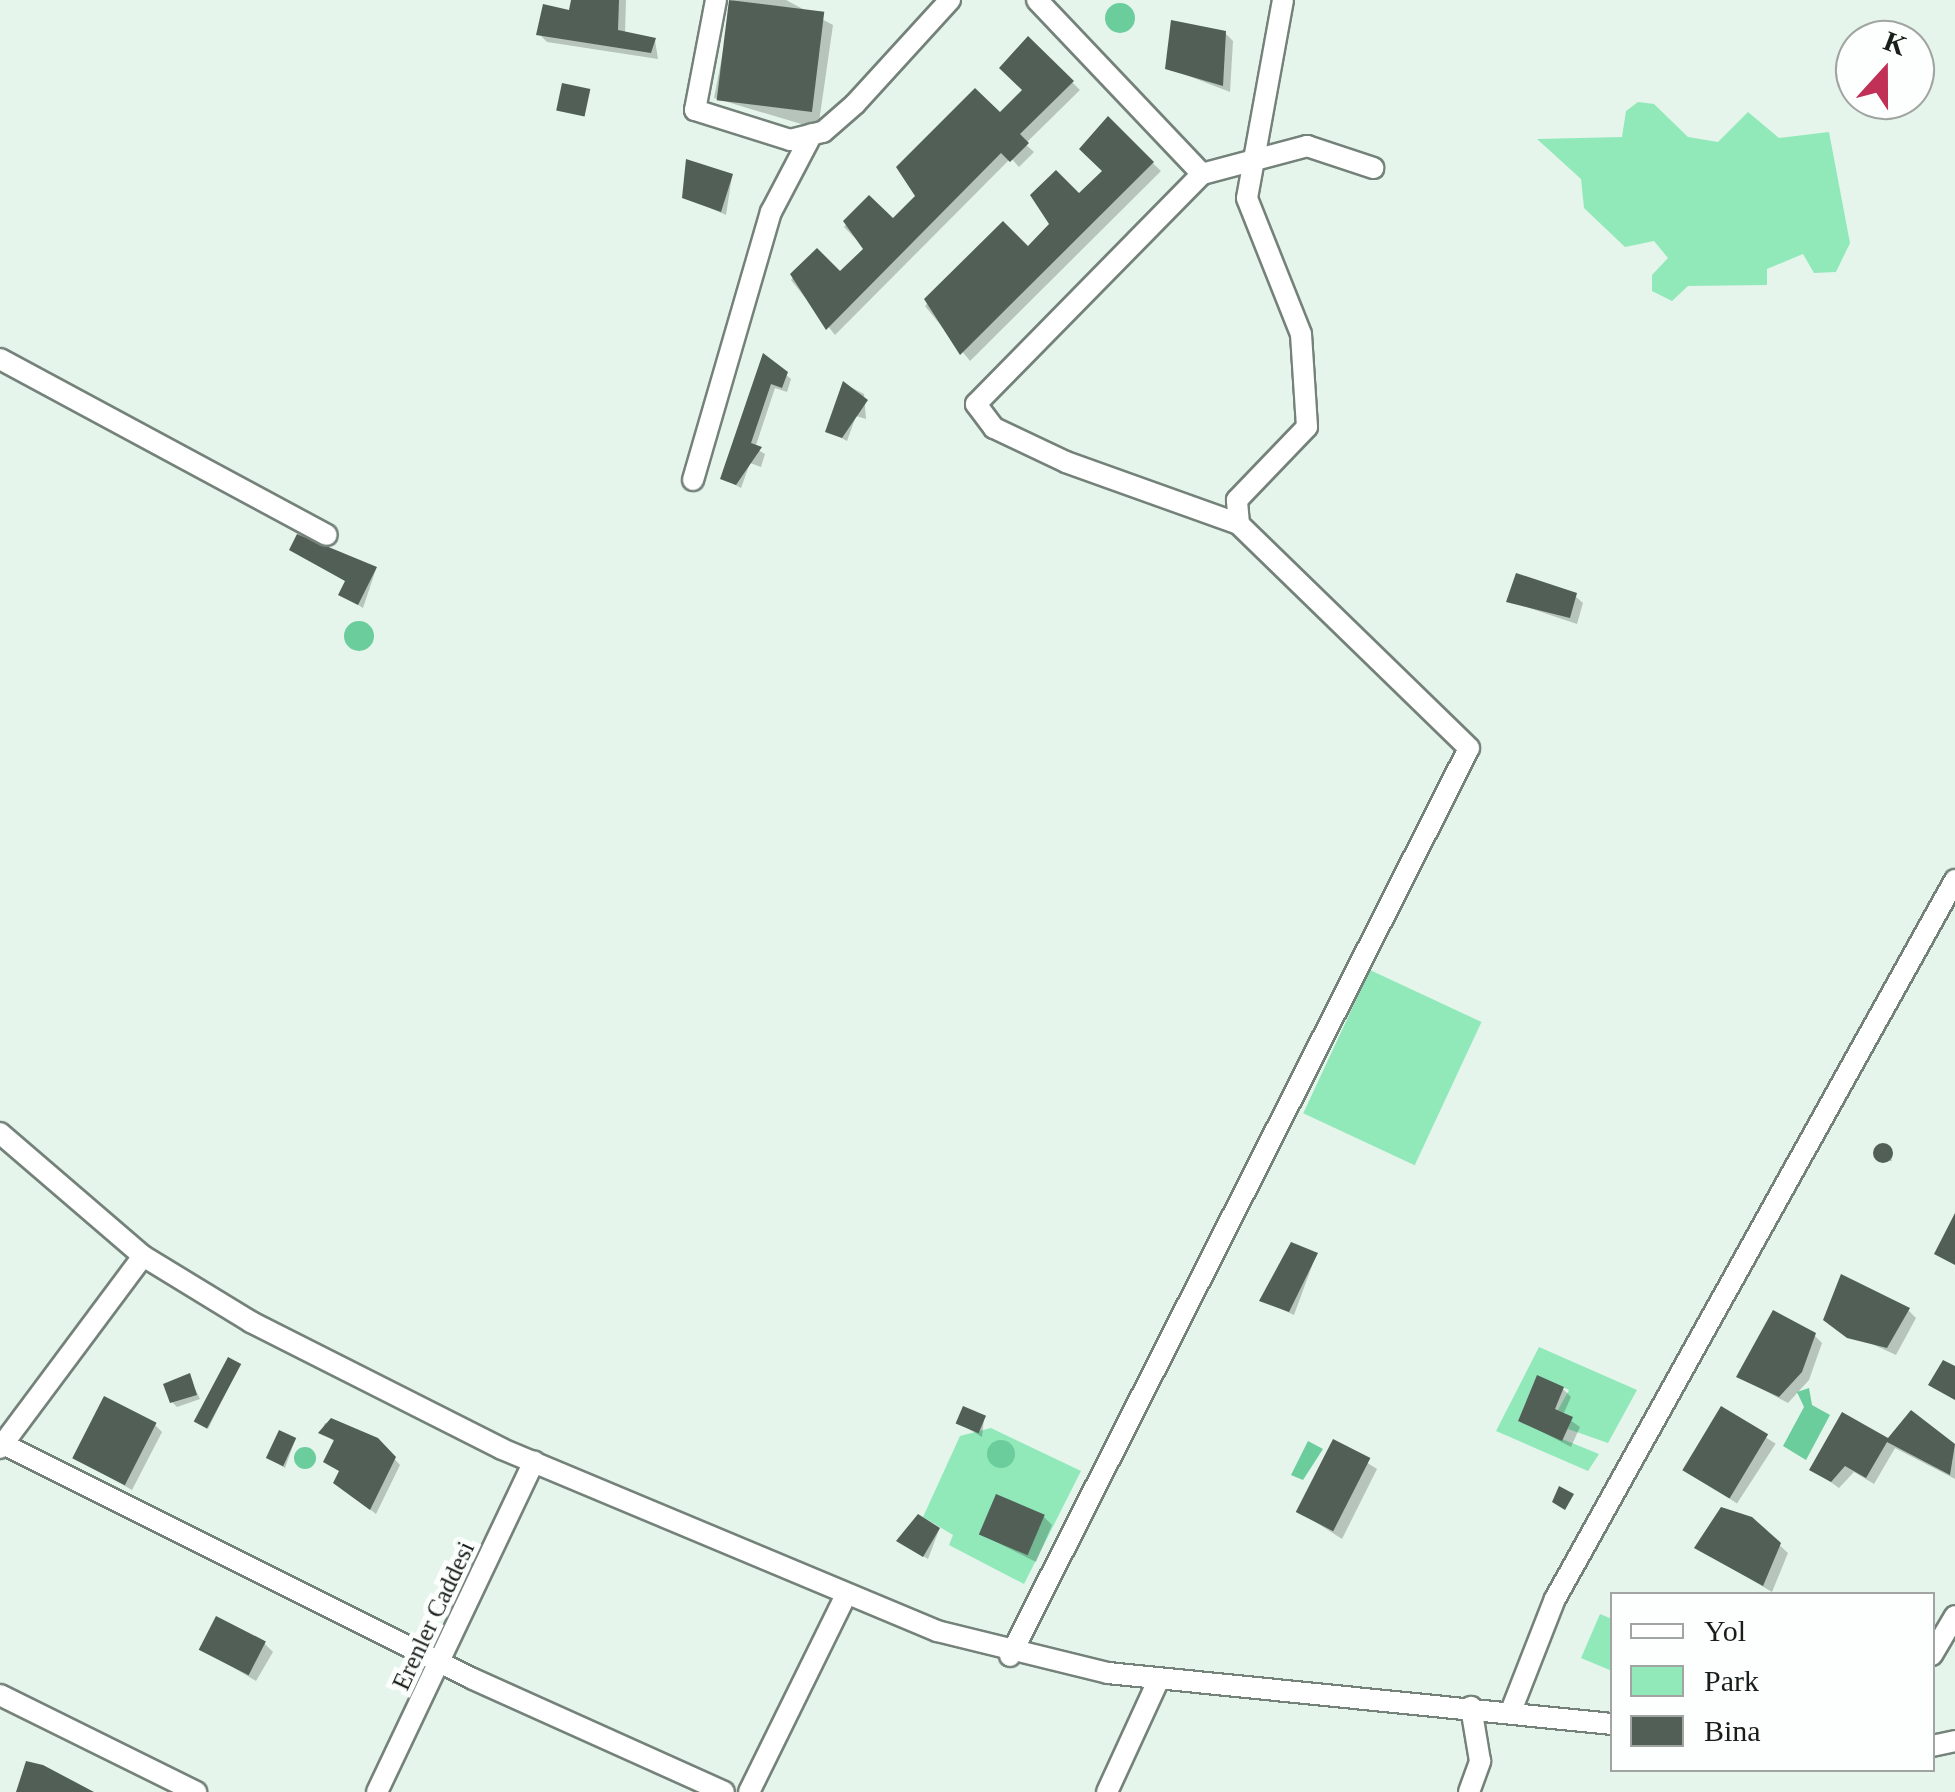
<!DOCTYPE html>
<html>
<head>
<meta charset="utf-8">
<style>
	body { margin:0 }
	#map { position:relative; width:1955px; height:1792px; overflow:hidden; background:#e5f5ec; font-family:"Times New Roman",serif }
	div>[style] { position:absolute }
	.green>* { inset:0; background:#91e9ba; transform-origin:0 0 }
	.water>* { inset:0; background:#6acd9b }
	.round { border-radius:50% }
	.shadow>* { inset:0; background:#0003; transform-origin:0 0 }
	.building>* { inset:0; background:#525f57; transform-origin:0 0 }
	.roads { filter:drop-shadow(2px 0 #74827a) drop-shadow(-2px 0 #74827a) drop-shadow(0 2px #74827a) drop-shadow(0 -2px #74827a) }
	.street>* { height:20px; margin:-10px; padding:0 10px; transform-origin:10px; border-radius:10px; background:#fff }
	span { translate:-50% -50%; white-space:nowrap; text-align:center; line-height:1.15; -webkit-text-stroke:10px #fcfffd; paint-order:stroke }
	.street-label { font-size:25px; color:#181e1a }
	.legend { position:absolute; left:1610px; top:1592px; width:325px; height:180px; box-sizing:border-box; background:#fcfffd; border:2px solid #a1a5a2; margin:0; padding:12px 18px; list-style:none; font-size:30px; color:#181e1a }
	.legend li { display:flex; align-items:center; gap:20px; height:50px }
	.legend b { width:50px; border:2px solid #a1a5a2 }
	.north { position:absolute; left:1835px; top:20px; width:100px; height:100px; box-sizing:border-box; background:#fcfffd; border:2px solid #a1a5a2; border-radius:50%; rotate:21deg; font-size:28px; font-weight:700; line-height:40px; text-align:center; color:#181e1a }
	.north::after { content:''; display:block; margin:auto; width:35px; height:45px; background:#c03057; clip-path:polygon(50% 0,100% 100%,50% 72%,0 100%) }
</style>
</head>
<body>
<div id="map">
	<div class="green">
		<i style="clip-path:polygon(1638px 102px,1654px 104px,1688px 137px,1718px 142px,1748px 112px,1779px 138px,1829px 132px,1850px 243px,1836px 272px,1814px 273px,1803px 254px,1767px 269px,1767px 285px,1688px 286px,1672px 301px,1652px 291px,1652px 275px,1668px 258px,1654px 241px,1625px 247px,1584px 208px,1581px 179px,1537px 139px,1622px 137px,1626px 111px)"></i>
		<i style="left:1370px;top:970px;width:123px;height:158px;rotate:25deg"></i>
		<i style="clip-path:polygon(1539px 1347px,1637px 1390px,1608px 1443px,1568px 1429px,1572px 1417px,1558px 1410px,1569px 1390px,1537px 1376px,1518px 1421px,1599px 1454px,1588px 1471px,1496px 1431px)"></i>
		<i style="clip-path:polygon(991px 1428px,1081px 1471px,1024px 1584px,949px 1545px,953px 1535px,923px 1517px,960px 1436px)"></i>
		<i style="clip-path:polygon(1600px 1614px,1612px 1619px,1612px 1671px,1581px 1658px)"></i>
	</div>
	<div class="water">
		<i class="round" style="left:1105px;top:3px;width:30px;height:30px"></i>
		<i class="round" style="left:344px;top:621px;width:30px;height:30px"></i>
		<i style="clip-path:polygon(1809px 1388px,1812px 1405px,1830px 1415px,1806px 1460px,1783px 1446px,1804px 1407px,1797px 1392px)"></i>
		<i class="round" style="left:987px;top:1440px;width:28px;height:28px"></i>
		<i style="clip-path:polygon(1308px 1441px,1323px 1449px,1303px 1480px,1291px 1475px)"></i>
		<i class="round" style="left:294px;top:1447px;width:22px;height:22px"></i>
	</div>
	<div class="shadow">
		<i style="clip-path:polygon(573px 0,626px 0,625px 34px,655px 40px,658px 59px,547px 42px,539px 34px,571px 13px)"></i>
		<i style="clip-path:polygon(733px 0,786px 0,833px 25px,818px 129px,714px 98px)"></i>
		<i style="clip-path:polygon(1225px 33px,1233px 41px,1230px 92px,1168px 68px)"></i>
		<i style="clip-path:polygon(1028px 39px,1080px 90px,1025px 144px,1034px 152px,1019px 167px,1011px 158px,835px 335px,791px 280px,817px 251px,840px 275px,867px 250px,844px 227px,870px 198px,893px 222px,1025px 90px)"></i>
		<i style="clip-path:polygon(1108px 120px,1161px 171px,970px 361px,925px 306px,1003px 225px,1028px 249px,1052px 224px,1105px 171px)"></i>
		<i style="clip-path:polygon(732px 176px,726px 215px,685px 197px)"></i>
		<i style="clip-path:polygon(764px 357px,791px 379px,787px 392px,775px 388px,755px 448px,765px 454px,761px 467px,750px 463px,741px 488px,722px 478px)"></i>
		<i style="clip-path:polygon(845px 384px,864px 394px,866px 419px,856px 416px,847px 441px,828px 431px)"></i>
		<i style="clip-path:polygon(292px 549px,376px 569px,363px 608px,341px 594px,347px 582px)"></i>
		<i style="clip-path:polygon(1575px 596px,1583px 603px,1577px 624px,1508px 601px)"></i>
		<i style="clip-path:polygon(1889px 1148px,1892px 1161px,1881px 1162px,1878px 1149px)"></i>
		<i style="clip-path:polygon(1316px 1255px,1294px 1315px,1262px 1300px)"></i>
		<i style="clip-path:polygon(1908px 1310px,1916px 1318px,1896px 1355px,1835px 1327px)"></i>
		<i style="clip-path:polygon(1814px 1335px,1822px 1343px,1809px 1380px,1788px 1403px,1739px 1377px)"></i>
		<i style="clip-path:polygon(239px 1366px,208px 1429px,197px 1423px)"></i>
		<i style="clip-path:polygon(189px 1376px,200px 1399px,177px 1407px,172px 1402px)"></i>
		<i style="clip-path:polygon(1563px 1389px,1571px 1397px,1563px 1415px,1580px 1427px,1571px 1447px,1521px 1421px)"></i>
		<i style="left:1722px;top:1409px;width:64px;height:71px;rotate:33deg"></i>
		<i style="clip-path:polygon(1912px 1414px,1955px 1445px,1955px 1479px,1895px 1448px,1874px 1484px,1854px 1472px,1839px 1488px,1812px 1469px,1888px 1441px)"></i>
		<i style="clip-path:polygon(984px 1418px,982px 1437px,957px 1422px)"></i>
		<i style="clip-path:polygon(325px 1423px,377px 1440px,400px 1465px,376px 1514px,342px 1488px,341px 1472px,326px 1462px,335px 1442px,321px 1432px)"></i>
		<i style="clip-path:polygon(155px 1425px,162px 1432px,132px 1490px,76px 1458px)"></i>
		<i style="clip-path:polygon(295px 1440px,285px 1468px,268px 1458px)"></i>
		<i style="clip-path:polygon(1334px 1442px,1377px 1469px,1342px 1539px,1303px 1514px)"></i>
		<i style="clip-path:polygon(1044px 1517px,1052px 1525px,1036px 1562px,982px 1535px)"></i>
		<i style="clip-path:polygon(1751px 1519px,1788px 1553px,1772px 1592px,1698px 1548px)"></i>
		<i style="clip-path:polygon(939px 1530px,928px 1559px,904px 1545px)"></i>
		<i style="clip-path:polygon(265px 1644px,273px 1652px,256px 1681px,202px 1649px)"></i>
	</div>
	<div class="building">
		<i style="clip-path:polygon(571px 0,619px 0,618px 30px,656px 38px,651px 53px,536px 35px,543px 4px,569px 10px)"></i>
		<i style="left:729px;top:0;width:96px;height:101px;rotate:7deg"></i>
		<i style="clip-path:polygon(1171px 20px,1226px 31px,1223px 86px,1165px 69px)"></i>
		<i style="clip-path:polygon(1028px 36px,1074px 81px,1020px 134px,1029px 143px,1010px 162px,1001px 153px,826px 330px,790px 274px,817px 248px,840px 271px,863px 249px,843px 221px,869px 195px,893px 218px,915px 196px,896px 167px,975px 88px,1000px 112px,1022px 90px,999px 68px)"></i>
		<i style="left:562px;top:83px;width:29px;height:28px;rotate:12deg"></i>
		<i style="clip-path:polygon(1108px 116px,1154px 162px,960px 355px,924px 299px,1003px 221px,1028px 246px,1049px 224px,1030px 195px,1056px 170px,1079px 193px,1102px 171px,1079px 149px)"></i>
		<i style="clip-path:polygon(686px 159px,733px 174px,721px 212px,682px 198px)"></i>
		<i style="clip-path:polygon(763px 353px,788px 372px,782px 388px,771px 384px,751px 443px,762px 447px,736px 485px,720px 479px)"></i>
		<i style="clip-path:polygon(843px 381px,868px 400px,842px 438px,825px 432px)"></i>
		<i style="clip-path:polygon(297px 534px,377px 567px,358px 605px,338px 595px,345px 581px,289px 550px)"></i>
		<i style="clip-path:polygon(1516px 573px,1577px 593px,1570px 618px,1506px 602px)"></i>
		<i class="round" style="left:1873px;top:1143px;width:20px;height:20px"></i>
		<i style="clip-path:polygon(1955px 1213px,1955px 1265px,1934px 1254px)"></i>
		<i style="clip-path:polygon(1291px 1242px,1318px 1253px,1289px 1312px,1259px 1301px)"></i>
		<i style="clip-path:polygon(1841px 1274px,1910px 1308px,1887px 1348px,1847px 1338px,1823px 1320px)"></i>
		<i style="clip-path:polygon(1773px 1310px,1816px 1333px,1802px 1372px,1779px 1397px,1736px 1377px)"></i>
		<i style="left:228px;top:1357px;width:15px;height:73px;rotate:28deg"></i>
		<i style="clip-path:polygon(1943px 1360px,1955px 1366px,1955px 1400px,1928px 1385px)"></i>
		<i style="clip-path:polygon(190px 1373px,197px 1395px,170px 1403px,163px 1384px)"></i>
		<i style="clip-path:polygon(1537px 1375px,1564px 1387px,1555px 1409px,1573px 1417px,1562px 1441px,1518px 1421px)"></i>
		<i style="left:104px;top:1396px;width:59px;height:70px;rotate:27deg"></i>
		<i style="left:963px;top:1406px;width:25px;height:19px;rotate:23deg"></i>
		<i style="left:1721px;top:1406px;width:55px;height:75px;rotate:31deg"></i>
		<i style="clip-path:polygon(1911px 1410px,1955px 1444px,1950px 1475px,1887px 1442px,1866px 1478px,1845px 1466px,1831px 1482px,1809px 1470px,1842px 1412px,1888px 1438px)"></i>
		<i style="clip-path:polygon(331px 1418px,378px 1438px,396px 1457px,370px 1510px,333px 1483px,339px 1471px,323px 1462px,334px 1440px,318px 1433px)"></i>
		<i style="left:279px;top:1430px;width:19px;height:31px;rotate:25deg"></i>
		<i style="left:1333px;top:1439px;width:42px;height:82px;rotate:27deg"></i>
		<i style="clip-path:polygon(1559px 1486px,1574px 1494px,1565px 1510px,1552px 1502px)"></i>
		<i style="left:996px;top:1494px;width:53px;height:44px;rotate:23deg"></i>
		<i style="clip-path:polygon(1721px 1507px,1752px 1517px,1781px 1543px,1763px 1586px,1694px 1548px)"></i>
		<i style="clip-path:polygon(918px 1514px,940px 1528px,923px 1557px,896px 1541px)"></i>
		<i style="left:216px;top:1616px;width:56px;height:38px;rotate:27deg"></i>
		<i style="clip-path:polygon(26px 1761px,43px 1765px,94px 1792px,16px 1792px)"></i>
	</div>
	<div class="roads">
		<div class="street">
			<i style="left:716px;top:0;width:112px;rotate:100.8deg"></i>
			<i style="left:695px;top:110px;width:100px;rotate:17.5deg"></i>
			<i style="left:790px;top:140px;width:34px;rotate:-14deg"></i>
			<i style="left:823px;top:132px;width:43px;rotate:-41.2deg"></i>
			<i style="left:855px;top:104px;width:141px;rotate:-47.6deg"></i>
			<i style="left:1037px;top:0;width:240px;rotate:46.5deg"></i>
			<i style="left:0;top:359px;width:371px;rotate:28.3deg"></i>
			<i style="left:693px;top:480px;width:279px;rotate:-73.8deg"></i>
			<i style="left:771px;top:212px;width:88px;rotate:-62.3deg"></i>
			<i style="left:1239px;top:524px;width:24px;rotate:-95deg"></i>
			<i style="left:1237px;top:500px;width:101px;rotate:-46.2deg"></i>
			<i style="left:1307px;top:427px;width:93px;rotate:-93.7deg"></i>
			<i style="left:1301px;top:334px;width:146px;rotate:-111.7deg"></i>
			<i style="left:1247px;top:198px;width:201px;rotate:-79.7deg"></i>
			<i style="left:0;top:1133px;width:189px;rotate:40.7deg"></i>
			<i style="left:143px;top:1256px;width:127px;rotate:31.4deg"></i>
			<i style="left:251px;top:1322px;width:281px;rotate:26.8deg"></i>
			<i style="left:502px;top:1449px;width:472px;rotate:22.7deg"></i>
			<i style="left:937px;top:1631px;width:176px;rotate:13.8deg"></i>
			<i style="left:1108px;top:1673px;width:507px;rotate:5.78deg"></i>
			<i style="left:3px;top:1444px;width:525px;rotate:26.57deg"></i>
			<i style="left:473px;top:1679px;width:275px;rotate:24.2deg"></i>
			<i style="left:0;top:1448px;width:239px;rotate:-53.3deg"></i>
			<i style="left:1932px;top:1655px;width:45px;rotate:-59.5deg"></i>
			<i style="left:1010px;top:1656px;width:1017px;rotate:-63.18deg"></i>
			<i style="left:1469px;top:748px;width:321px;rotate:-135.8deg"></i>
			<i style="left:1239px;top:524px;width:184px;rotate:-160.3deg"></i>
			<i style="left:1066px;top:462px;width:80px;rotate:-154.7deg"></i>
			<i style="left:994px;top:428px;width:30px;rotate:-127deg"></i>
			<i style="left:976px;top:404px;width:322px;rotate:-45.5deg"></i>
			<i style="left:1202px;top:174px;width:109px;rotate:-14.9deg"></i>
			<i style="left:1307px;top:146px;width:70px;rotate:18.4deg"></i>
			<i style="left:0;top:1695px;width:219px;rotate:26.3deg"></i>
			<i style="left:1511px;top:1711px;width:120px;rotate:-68.6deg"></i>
			<i style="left:1555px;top:1599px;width:823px;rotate:-60.91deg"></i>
			<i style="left:1932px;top:1746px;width:24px;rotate:-12deg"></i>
			<i style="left:377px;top:1792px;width:366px;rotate:-64.6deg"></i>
			<i style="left:749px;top:1792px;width:220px;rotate:-63.8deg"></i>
			<i style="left:1107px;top:1792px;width:124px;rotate:-65.3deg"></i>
			<i style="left:1469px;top:1792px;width:33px;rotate:-70deg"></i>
			<i style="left:1480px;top:1761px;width:55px;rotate:-99.5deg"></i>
		</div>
	</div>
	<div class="street-label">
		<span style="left:434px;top:1616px;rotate:-65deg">Erenler Caddesi</span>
	</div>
	<ul class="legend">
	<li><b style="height:12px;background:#fff"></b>Yol</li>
	<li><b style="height:28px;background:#91e9ba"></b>Park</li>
	<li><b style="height:28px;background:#525f57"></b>Bina</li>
	</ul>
	<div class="north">K</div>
</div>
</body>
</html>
